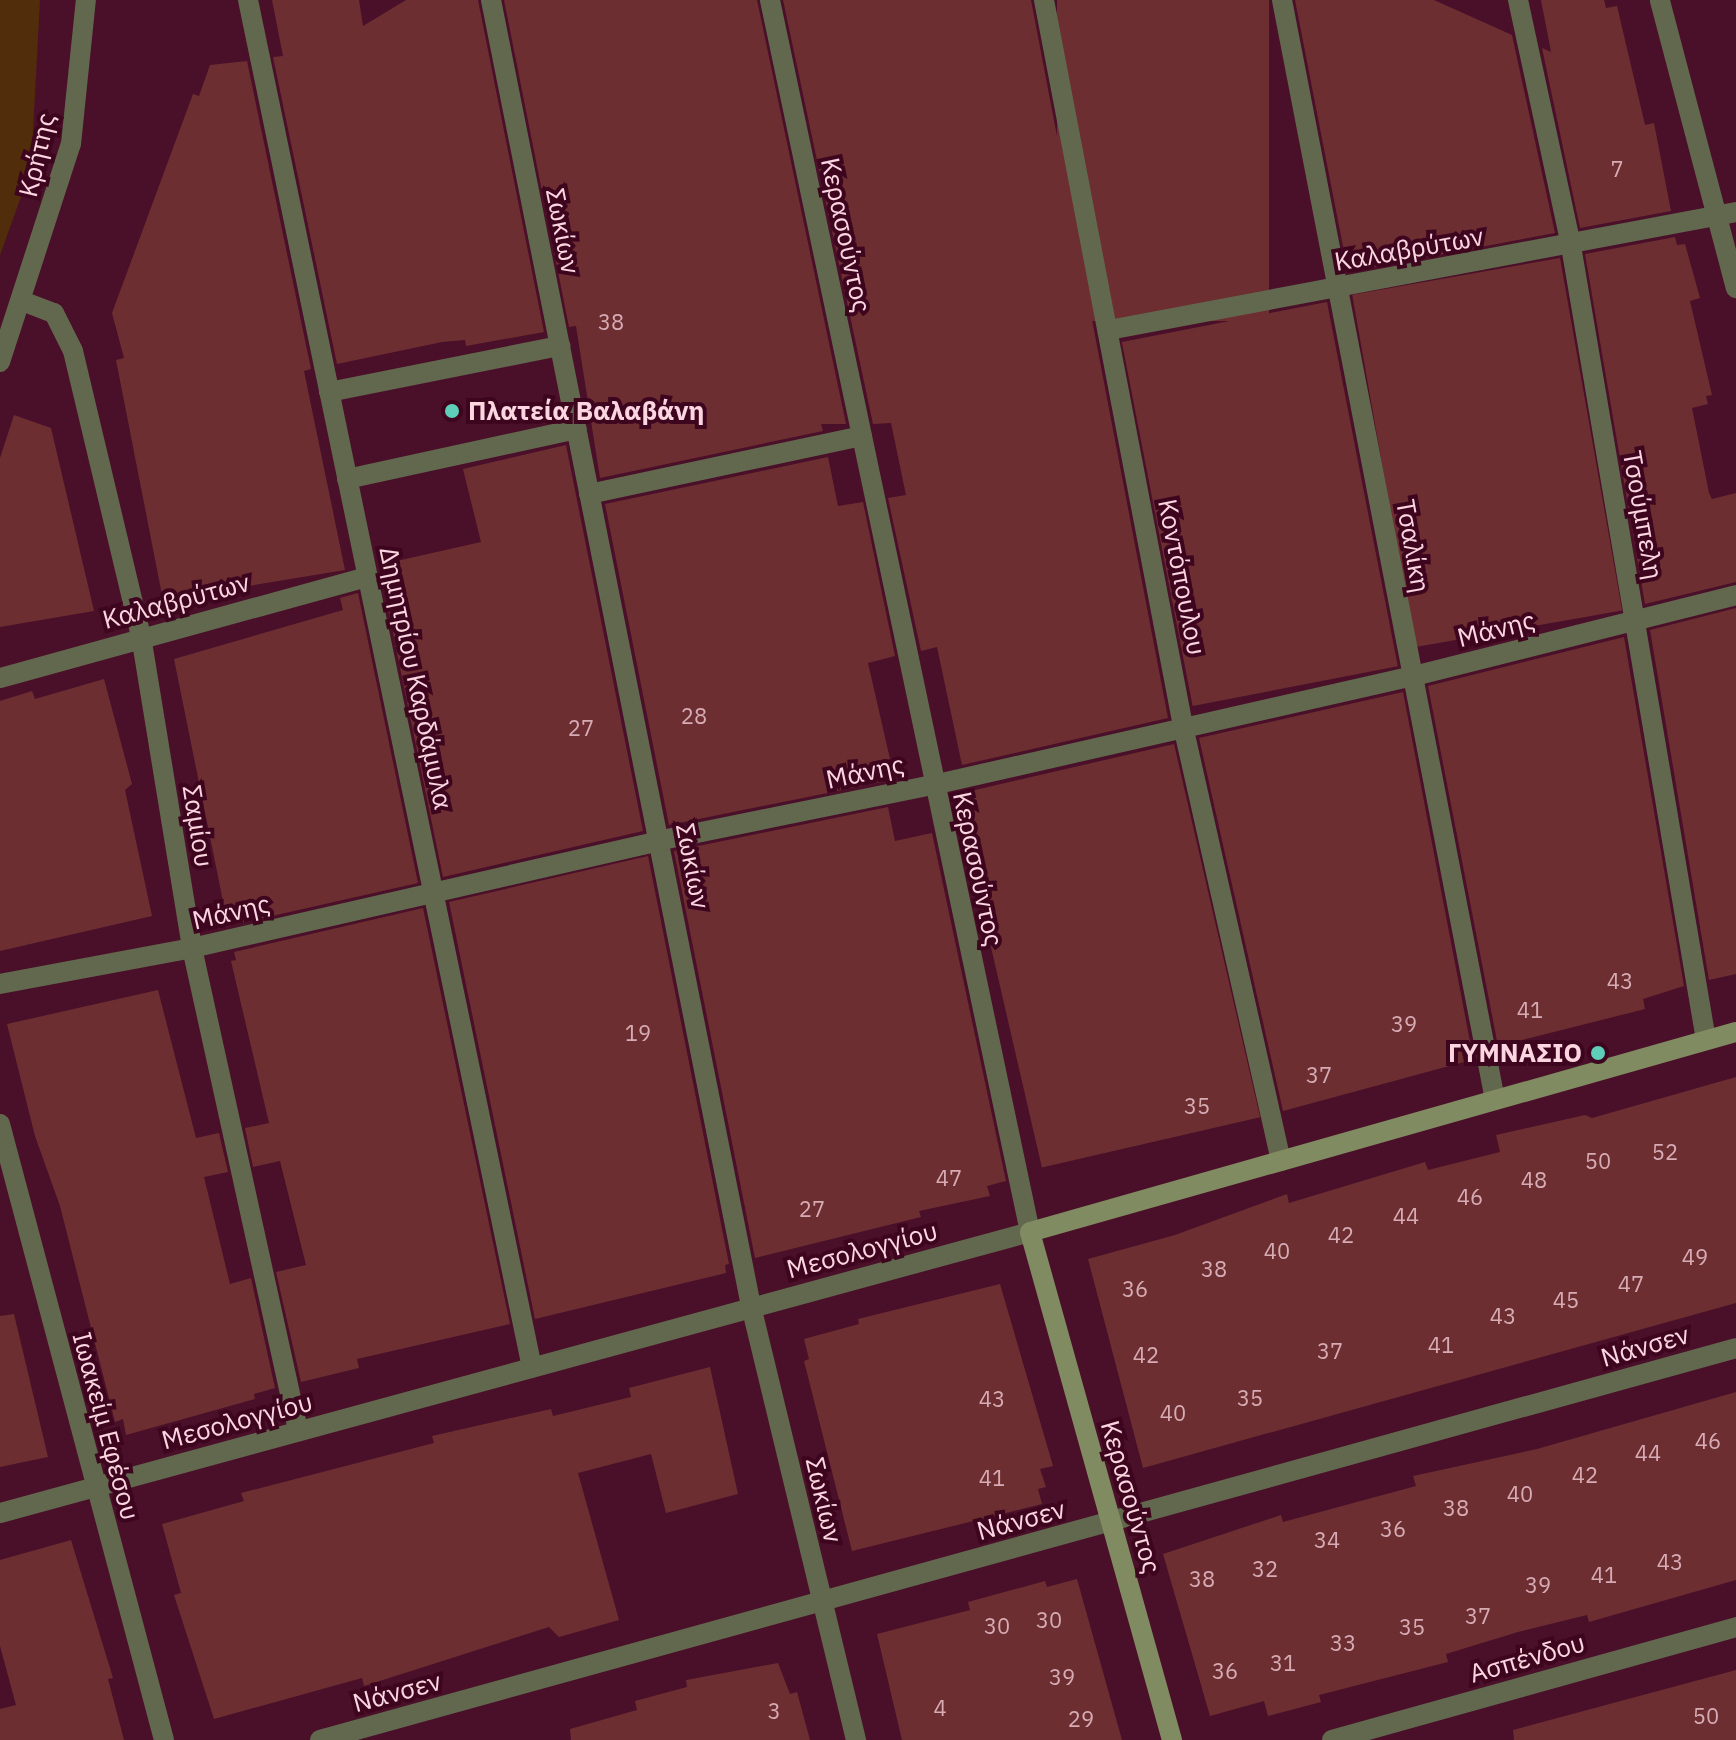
<!DOCTYPE html>
<html>
<head>
<meta charset="utf-8">
<style>
	body { margin:0 }
	#map { position:relative; width:1736px; height:1740px; overflow:hidden; background:#4a1029; font-family:"IBM Plex Sans",sans-serif }
	div>[style] { position:absolute }
	.green>* { inset:0; background:#522d0b }
	.building>* { inset:0; background:#6c2e31; transform-origin:0 0 }
	.street>* { height:20px; margin:-10px; padding:0 10px; transform-origin:10px; border-radius:10px; background:#62684e }
	.secondary>* { height:20px; margin:-10px; padding:0 10px; transform-origin:10px; border-radius:10px; background:#818b61 }
	.dots>* { width:22px; height:22px; translate:-50% -50%; box-sizing:border-box; border:4px solid #3e051f; border-radius:50% }
	span { translate:-50% -50%; white-space:nowrap; text-align:center; line-height:1.15; -webkit-text-stroke:8px #3e051f; paint-order:stroke }
	.number-label { font-size:22px; color:#d7abb4 }
	.number-label span { -webkit-text-stroke-width:0 }
	.street-label { font-size:26px; color:#fbd5e0 }
	.poi-label { font-size:26px; color:#fbd5e0; font-weight:700 }
	.left { translate:0 -50%; text-align:left }
	.right { translate:-100% -50%; text-align:right }
</style>
</head>
<body>
<div id="map">
	<div class="green">
		<i style="clip-path:polygon(0 0,40px 0,31px 169px,0 255px)"></i>
	</div>
	<div class="building">
		<i style="clip-path:polygon(272px 0,359px 0,363px 26px,406px 0,478px 0,544px 332px,466px 346px,465px 340px,442px 342px,337px 364px,273px 57px,283px 56px)"></i>
		<i style="clip-path:polygon(504px 0,757px 0,846px 424px,821px 424px,823px 431px,600px 478px,576px 326px,569px 327px)"></i>
		<i style="clip-path:polygon(783px 0,1031px 0,1168px 718px,962px 765px,937px 647px,921px 651px,888px 498px,906px 495px,891px 423px,873px 424px)"></i>
		<i style="left:1057px;top:0;width:212px;height:321px"></i>
		<i style="clip-path:polygon(1295px 0,1434px 0,1512px 35px,1555px 233px,1348px 272px)"></i>
		<i style="clip-path:polygon(1541px 0,1604px 0,1606px 8px,1617px 6px,1645px 125px,1654px 123px,1671px 211px,1580px 228px,1542px 48px,1551px 52px)"></i>
		<i style="clip-path:polygon(247px 61px,311px 369px,304px 371px,345px 570px,163px 600px,116px 360px,124px 358px,112px 313px,193px 94px,199px 96px,210px 65px)"></i>
		<i style="clip-path:polygon(1675px 237px,1677px 245px,1685px 244px,1700px 298px,1690px 301px,1712px 395px,1706px 396px,1708px 404px,1692px 408px,1709px 493px,1712px 499px,1736px 493px,1736px 582px,1645px 604px,1585px 254px)"></i>
		<i style="left:1560px;top:258px;width:358px;height:211px;rotate:80deg"></i>
		<i style="left:1327px;top:302px;width:371px;height:209px;rotate:79deg"></i>
		<i style="clip-path:polygon(14px 415px,51px 428px,94px 611px,0 627px,0 458px)"></i>
		<i style="clip-path:polygon(566px 445px,643px 831px,443px 877px,379px 565px,481px 542px,463px 469px)"></i>
		<i style="clip-path:polygon(828px 457px,838px 506px,863px 502px,895px 656px,868px 663px,890px 759px,878px 761px,882px 782px,669px 825px,605px 504px)"></i>
		<i style="clip-path:polygon(358px 593px,418px 883px,228px 926px,174px 659px,343px 610px,340px 598px)"></i>
		<i style="clip-path:polygon(1736px 608px,1736px 974px,1709px 980px,1650px 630px)"></i>
		<i style="clip-path:polygon(1624px 637px,1684px 986px,1643px 999px,1645px 1009px,1498px 1046px,1428px 686px)"></i>
		<i style="clip-path:polygon(104px 679px,132px 784px,125px 790px,152px 916px,0 951px,0 701px,32px 691px,35px 699px)"></i>
		<i style="clip-path:polygon(1403px 692px,1472px 1052px,1462px 1054px,1464px 1062px,1283px 1111px,1199px 738px)"></i>
		<i style="left:1174px;top:744px;width:383px;height:224px;rotate:77deg"></i>
		<i style="clip-path:polygon(888px 807px,895px 841px,932px 833px,1006px 1181px,987px 1186px,990px 1196px,919px 1211px,921px 1217px,755px 1258px,674px 851px)"></i>
		<i style="clip-path:polygon(648px 856px,729px 1264px,725px 1265px,726px 1273px,535px 1319px,449px 902px)"></i>
		<i style="clip-path:polygon(423px 908px,510px 1324px,357px 1359px,359px 1368px,301px 1382px,276px 1272px,306px 1265px,280px 1161px,253px 1167px,245px 1128px,269px 1123px,231px 961px,236px 960px,234px 952px)"></i>
		<i style="clip-path:polygon(158px 990px,196px 1138px,219px 1133px,228px 1172px,204px 1177px,230px 1284px,251px 1278px,275px 1388px,254px 1394px,255px 1399px,126px 1435px,123px 1419px,115px 1422px,60px 1206px,35px 1136px,7px 1024px)"></i>
		<i style="clip-path:polygon(1736px 1077px,1736px 1303px,1143px 1468px,1088px 1259px,1175px 1235px,1287px 1194px,1289px 1203px,1425px 1162px,1428px 1170px,1500px 1152px,1496px 1135px,1585px 1115px,1592px 1118px)"></i>
		<i style="clip-path:polygon(1000px 1284px,1053px 1466px,1040px 1469px,1046px 1487px,1038px 1489px,1042px 1504px,852px 1551px,804px 1361px,809px 1359px,804px 1339px,859px 1324px,858px 1319px)"></i>
		<i style="clip-path:polygon(14px 1314px,48px 1457px,0 1467px,0 1316px)"></i>
		<i style="clip-path:polygon(710px 1367px,738px 1494px,666px 1513px,651px 1454px,578px 1473px,619px 1620px,559px 1637px,549px 1627px,364px 1686px,362px 1678px,214px 1719px,174px 1595px,181px 1593px,162px 1524px,244px 1501px,241px 1493px,434px 1443px,432px 1436px,551px 1409px,553px 1416px,631px 1397px,629px 1388px)"></i>
		<i style="clip-path:polygon(1736px 1392px,1736px 1580px,1589px 1622px,1587px 1615px,1518px 1632px,1446px 1654px,1448px 1662px,1319px 1695px,1321px 1702px,1268px 1716px,1264px 1701px,1210px 1716px,1163px 1554px,1281px 1515px,1283px 1522px,1416px 1486px,1413px 1476px,1537px 1449px)"></i>
		<i style="clip-path:polygon(71px 1540px,113px 1678px,108px 1679px,124px 1740px,0 1740px,0 1709px,16px 1705px,0 1646px,0 1560px)"></i>
		<i style="clip-path:polygon(1077px 1579px,1122px 1740px,902px 1740px,877px 1634px,970px 1610px,968px 1602px,1045px 1581px,1047px 1587px)"></i>
		<i style="clip-path:polygon(778px 1663px,790px 1694px,797px 1692px,810px 1740px,571px 1740px,570px 1729px,637px 1710px,635px 1701px,687px 1687px,686px 1680px)"></i>
		<i style="clip-path:polygon(1736px 1670px,1736px 1740px,1514px 1740px,1513px 1730px)"></i>
	</div>
	<div class="street">
		<i style="left:248px;top:0;width:1397px;rotate:78.27deg"></i>
		<i style="left:491px;top:0;width:1332px;rotate:78.74deg"></i>
		<i style="left:751px;top:1306px;width:447px;rotate:76.4deg"></i>
		<i style="left:1044px;top:0;width:739px;rotate:79.16deg"></i>
		<i style="left:1183px;top:726px;width:446px;rotate:77.3deg"></i>
		<i style="left:1282px;top:0;width:1120px;rotate:79.04deg"></i>
		<i style="left:1518px;top:0;width:252px;rotate:77.8deg"></i>
		<i style="left:1571px;top:246px;width:805px;rotate:80.35deg"></i>
		<i style="left:1660px;top:1px;width:297px;rotate:75.2deg"></i>
		<i style="left:22px;top:301px;width:34px;rotate:21deg"></i>
		<i style="left:54px;top:313px;width:42px;rotate:63.4deg"></i>
		<i style="left:73px;top:351px;width:293px;rotate:76.6deg"></i>
		<i style="left:141px;top:636px;width:316px;rotate:80.7deg"></i>
		<i style="left:192px;top:948px;width:494px;rotate:77.6deg"></i>
		<i style="left:1109px;top:330px;width:638px;rotate:-10.66deg"></i>
		<i style="left:0;top:362px;width:229px;rotate:-72deg"></i>
		<i style="left:71px;top:144px;width:145px;rotate:-84.1deg"></i>
		<i style="left:329px;top:392px;width:236px;rotate:-11.3deg"></i>
		<i style="left:347px;top:479px;width:235px;rotate:-12.3deg"></i>
		<i style="left:589px;top:494px;width:279px;rotate:-12deg"></i>
		<i style="left:0;top:678px;width:381px;rotate:-15.4deg"></i>
		<i style="left:0;top:984px;width:195px;rotate:-10.6deg"></i>
		<i style="left:192px;top:948px;width:482px;rotate:-12.9deg"></i>
		<i style="left:662px;top:840px;width:277px;rotate:-11.5deg"></i>
		<i style="left:933px;top:785px;width:489px;rotate:-12.8deg"></i>
		<i style="left:1410px;top:677px;width:336px;rotate:-14.1deg"></i>
		<i style="left:0;top:1124px;width:637px;rotate:75.09deg"></i>
		<i style="left:0;top:1513px;width:1068px;rotate:-15.26deg"></i>
		<i style="left:1030px;top:1232px;width:1259px;rotate:-101.92deg"></i>
		<i style="left:320px;top:1740px;width:1469px;rotate:-15.47deg"></i>
		<i style="left:1332px;top:1740px;width:420px;rotate:-15.6deg"></i>
	</div>
	<div class="secondary">
		<i style="left:1172px;top:1740px;width:527px;rotate:-105.62deg"></i>
		<i style="left:1030px;top:1232px;width:734px;rotate:-15.82deg"></i>
	</div>
	<div class="dots">
		<i style="left:452px;top:411px;background:#5eceb8"></i>
		<i style="left:1598px;top:1053px;background:#5eceb8"></i>
	</div>
	<div class="number-label">
		<span style="left:1617px;top:169px">7</span>
		<span style="left:611px;top:322px">38</span>
		<span style="left:694px;top:716px">28</span>
		<span style="left:581px;top:728px">27</span>
		<span style="left:1620px;top:981px">43</span>
		<span style="left:1530px;top:1010px">41</span>
		<span style="left:1404px;top:1024px">39</span>
		<span style="left:638px;top:1033px">19</span>
		<span style="left:1319px;top:1075px">37</span>
		<span style="left:1197px;top:1106px">35</span>
		<span style="left:1665px;top:1152px">52</span>
		<span style="left:1598px;top:1161px">50</span>
		<span style="left:949px;top:1178px">47</span>
		<span style="left:1534px;top:1180px">48</span>
		<span style="left:1470px;top:1197px">46</span>
		<span style="left:812px;top:1209px">27</span>
		<span style="left:1406px;top:1216px">44</span>
		<span style="left:1341px;top:1235px">42</span>
		<span style="left:1277px;top:1251px">40</span>
		<span style="left:1695px;top:1257px">49</span>
		<span style="left:1214px;top:1269px">38</span>
		<span style="left:1631px;top:1284px">47</span>
		<span style="left:1135px;top:1289px">36</span>
		<span style="left:1566px;top:1300px">45</span>
		<span style="left:1503px;top:1316px">43</span>
		<span style="left:1441px;top:1345px">41</span>
		<span style="left:1330px;top:1351px">37</span>
		<span style="left:1146px;top:1355px">42</span>
		<span style="left:1250px;top:1398px">35</span>
		<span style="left:992px;top:1399px">43</span>
		<span style="left:1173px;top:1413px">40</span>
		<span style="left:1708px;top:1441px">46</span>
		<span style="left:1648px;top:1453px">44</span>
		<span style="left:1585px;top:1475px">42</span>
		<span style="left:992px;top:1478px">41</span>
		<span style="left:1520px;top:1494px">40</span>
		<span style="left:1456px;top:1508px">38</span>
		<span style="left:1393px;top:1529px">36</span>
		<span style="left:1327px;top:1540px">34</span>
		<span style="left:1670px;top:1562px">43</span>
		<span style="left:1265px;top:1569px">32</span>
		<span style="left:1604px;top:1575px">41</span>
		<span style="left:1202px;top:1579px">38</span>
		<span style="left:1538px;top:1585px">39</span>
		<span style="left:1478px;top:1616px">37</span>
		<span style="left:1049px;top:1620px">30</span>
		<span style="left:997px;top:1626px">30</span>
		<span style="left:1412px;top:1627px">35</span>
		<span style="left:1343px;top:1643px">33</span>
		<span style="left:1283px;top:1663px">31</span>
		<span style="left:1225px;top:1671px">36</span>
		<span style="left:1062px;top:1677px">39</span>
		<span style="left:940px;top:1708px">4</span>
		<span style="left:774px;top:1711px">3</span>
		<span style="left:1706px;top:1716px">50</span>
		<span style="left:1081px;top:1719px">29</span>
	</div>
	<div class="street-label">
		<span style="left:37px;top:155px;rotate:-77deg">Κρήτης</span>
		<span style="left:563px;top:231px;rotate:79deg">Σωκίων</span>
		<span style="left:846px;top:235px;rotate:78deg">Κερασούντος</span>
		<span style="left:1409px;top:249px;rotate:-10deg">Καλαβρύτων</span>
		<span style="left:1643px;top:515px;rotate:80deg">Τσούμπελη</span>
		<span style="left:1413px;top:546px;rotate:80deg">Τσαλίκη</span>
		<span style="left:1182px;top:577px;rotate:79deg">Κοντόπουλου</span>
		<span style="left:176px;top:601px;rotate:-15deg">Καλαβρύτων</span>
		<span style="left:1496px;top:629px;rotate:-14deg">Μάνης</span>
		<span style="left:416px;top:678px;rotate:78deg">Δημητρίου Καρδάμυλα</span>
		<span style="left:865px;top:772px;rotate:-12deg">Μάνης</span>
		<span style="left:198px;top:826px;rotate:81deg">Σαμίου</span>
		<span style="left:693px;top:866px;rotate:79deg">Σωκίων</span>
		<span style="left:978px;top:869px;rotate:78deg">Κερασούντος</span>
		<span style="left:231px;top:912px;rotate:-13deg">Μάνης</span>
		<span style="left:862px;top:1250px;rotate:-15deg">Μεσολογγίου</span>
		<span style="left:1645px;top:1346px;rotate:-16deg">Νάνσεν</span>
		<span style="left:237px;top:1421px;rotate:-15deg">Μεσολογγίου</span>
		<span style="left:106px;top:1426px;rotate:75deg">Ιωακείμ Εφέσου</span>
		<span style="left:1131px;top:1497px;rotate:74deg">Κερασούντος</span>
		<span style="left:824px;top:1500px;rotate:77deg">Σωκίων</span>
		<span style="left:1021px;top:1520px;rotate:-15deg">Νάνσεν</span>
		<span style="left:1527px;top:1658px;rotate:-16deg">Ασπένδου</span>
		<span style="left:397px;top:1692px;rotate:-15deg">Νάνσεν</span>
	</div>
	<div class="poi-label">
		<span class="left" style="left:468px;top:411px">Πλατεία Βαλαβάνη</span>
		<span class="right" style="left:1582px;top:1053px">ΓΥΜΝΑΣΙΟ</span>
	</div>
</div>
</body>
</html>
